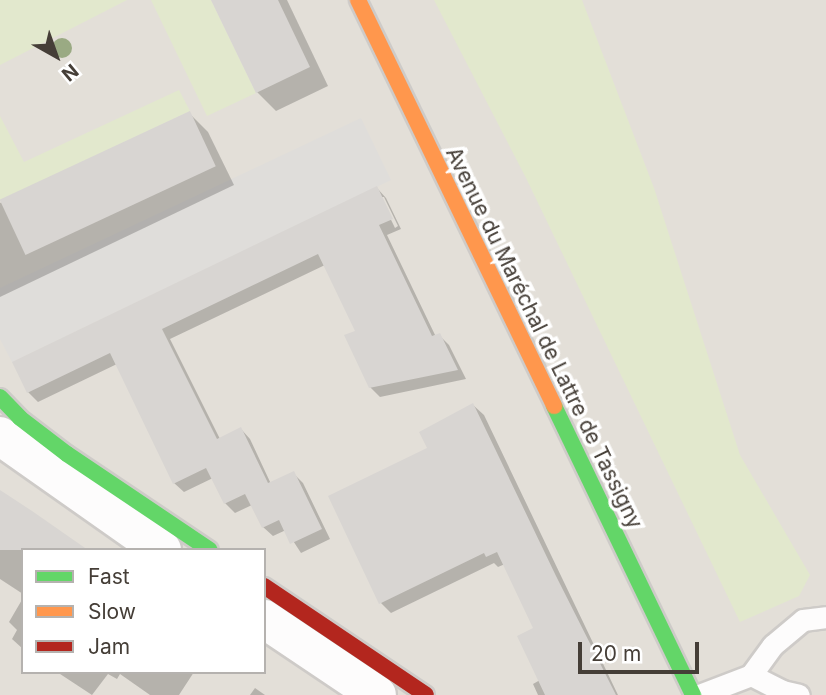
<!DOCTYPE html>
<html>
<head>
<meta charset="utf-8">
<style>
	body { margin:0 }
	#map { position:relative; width:826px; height:695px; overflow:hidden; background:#f0eeeb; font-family:Inter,sans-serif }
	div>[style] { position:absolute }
	.residential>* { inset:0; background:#e3dfd8 }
	.green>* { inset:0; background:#e2e8cd }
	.parking>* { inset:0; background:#dfddda }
	.shadow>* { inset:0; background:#0003 }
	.building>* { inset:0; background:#d8d5d2; transform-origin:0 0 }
	.roads { filter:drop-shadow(2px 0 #cecbc8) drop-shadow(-2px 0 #cecbc8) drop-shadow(0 2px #cecbc8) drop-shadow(0 -2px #cecbc8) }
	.lane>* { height:21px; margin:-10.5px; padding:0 10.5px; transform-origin:10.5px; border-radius:10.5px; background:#fdfcfc }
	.street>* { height:38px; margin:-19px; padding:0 19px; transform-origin:19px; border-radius:19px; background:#fdfcfc }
	.fast>* { height:16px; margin:-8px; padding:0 8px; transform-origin:8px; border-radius:8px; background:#63d668 }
	.slow>* { height:16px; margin:-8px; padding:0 8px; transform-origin:8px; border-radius:8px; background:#ff974d }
	.jam>* { height:16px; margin:-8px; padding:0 8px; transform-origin:8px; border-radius:8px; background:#b3261e }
	.trees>* { width:20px; height:20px; margin:-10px; border-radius:50%; background:#9aaa83 }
	span { translate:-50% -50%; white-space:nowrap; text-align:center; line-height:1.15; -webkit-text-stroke:7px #fff; paint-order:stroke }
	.street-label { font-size:21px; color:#453e37 }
	.legend { position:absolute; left:21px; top:548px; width:245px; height:126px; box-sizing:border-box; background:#fff; border:2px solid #b5b2af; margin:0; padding:9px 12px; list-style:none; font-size:21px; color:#453e37 }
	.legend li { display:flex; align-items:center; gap:14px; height:35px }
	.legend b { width:35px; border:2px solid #b5b2af }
	.north { position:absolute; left:21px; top:21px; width:70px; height:70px; -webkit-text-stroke:5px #fff; paint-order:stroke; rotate:140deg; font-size:19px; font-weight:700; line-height:28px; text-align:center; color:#453e37 }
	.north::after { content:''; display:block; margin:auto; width:24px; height:32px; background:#453e37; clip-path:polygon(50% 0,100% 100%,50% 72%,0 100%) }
	.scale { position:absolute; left:578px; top:642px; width:121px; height:32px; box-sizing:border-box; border:4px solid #453e37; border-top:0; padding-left:9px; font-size:21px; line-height:24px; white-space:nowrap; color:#453e37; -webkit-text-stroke:5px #fff; paint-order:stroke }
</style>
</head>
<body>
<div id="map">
	<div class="residential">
		<i style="clip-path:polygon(evenodd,0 0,826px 0,826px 695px,0 695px,0 0,23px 550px,264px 550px,264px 672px,23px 672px,23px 550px)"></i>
	</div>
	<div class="green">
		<i style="clip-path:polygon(0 0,127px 0,0 65px)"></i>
		<i style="clip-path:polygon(151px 0,211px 0,256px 93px,207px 116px)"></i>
		<i style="clip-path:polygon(434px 0,582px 0,654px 188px,740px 455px,810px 575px,799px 596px,740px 622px,526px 178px)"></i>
		<i style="clip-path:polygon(179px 90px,190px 111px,0 201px,0 116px,24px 162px)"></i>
	</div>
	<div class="parking">
		<i style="clip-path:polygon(361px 118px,391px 180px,12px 362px,0 339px,0 288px)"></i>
	</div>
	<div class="shadow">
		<i style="clip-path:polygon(213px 0,287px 0,328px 86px,276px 111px,257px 92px)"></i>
		<i style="clip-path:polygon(189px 113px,208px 132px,234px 185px,0 297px,0 203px)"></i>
		<i style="clip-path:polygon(evenodd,377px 188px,386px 198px,401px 229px,387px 235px,436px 337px,439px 335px,449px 345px,466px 379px,380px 397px,370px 387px,357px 332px,325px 265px,170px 339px,220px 439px,241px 429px,250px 439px,271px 484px,293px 473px,303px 483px,330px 539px,301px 553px,286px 530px,273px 536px,263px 527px,252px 505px,235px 513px,225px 503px,213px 478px,184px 492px,174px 483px,117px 364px,38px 402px,28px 392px,377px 188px,380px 197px,384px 197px,398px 226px,395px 228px,380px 197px)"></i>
		<i style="clip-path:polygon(473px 405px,484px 415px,618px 695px,538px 695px,533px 684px,540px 680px,536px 629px,505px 564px,498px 567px,494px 563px,391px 613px,381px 603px,429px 449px)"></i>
		<i style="clip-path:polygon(0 492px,23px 550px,23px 594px,0 579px)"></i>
		<i style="clip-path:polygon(23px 598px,23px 649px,12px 639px,17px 630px,9px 622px)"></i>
		<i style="clip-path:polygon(57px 672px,194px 672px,179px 695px,150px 695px,120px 674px,117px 679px,108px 674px,92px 695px)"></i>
		<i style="clip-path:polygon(255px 688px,265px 695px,250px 695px)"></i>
	</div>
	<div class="building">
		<i style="clip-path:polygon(211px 0,278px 0,310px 67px,256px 93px)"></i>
		<i style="left:190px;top:111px;width:61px;height:210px;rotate:65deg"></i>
		<i style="clip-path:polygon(377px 186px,393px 219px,379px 225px,432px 336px,440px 333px,458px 370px,369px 388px,344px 335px,355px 331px,318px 254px,162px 329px,217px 439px,241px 427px,268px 483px,294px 471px,322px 529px,290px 544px,279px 520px,262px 528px,245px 494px,224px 504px,206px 468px,173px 484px,110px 353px,27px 393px,12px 362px)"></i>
		<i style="clip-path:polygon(473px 403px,556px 576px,616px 695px,545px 695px,517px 636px,533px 628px,497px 552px,486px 557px,484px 553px,379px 604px,328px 496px,427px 448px,419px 432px)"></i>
		<i style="clip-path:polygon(0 490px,32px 511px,88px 550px,0 550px)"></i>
	</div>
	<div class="roads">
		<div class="lane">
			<i style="left:751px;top:675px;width:37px;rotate:-54deg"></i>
			<i style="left:773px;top:645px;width:39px;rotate:-40deg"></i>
			<i style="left:803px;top:620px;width:23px;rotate:-7deg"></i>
			<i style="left:699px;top:695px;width:56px;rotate:-21deg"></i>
			<i style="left:751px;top:675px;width:35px;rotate:27deg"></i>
			<i style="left:782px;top:691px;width:17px;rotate:13deg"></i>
		</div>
		<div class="street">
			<i style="left:0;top:436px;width:198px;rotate:35.1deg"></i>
			<i style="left:264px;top:619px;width:136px;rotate:33.9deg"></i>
		</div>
		<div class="fast">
			<i style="left:0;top:397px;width:29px;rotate:46deg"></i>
			<i style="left:20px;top:418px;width:59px;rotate:37.5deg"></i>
			<i style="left:67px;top:454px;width:172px;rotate:33.9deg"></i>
			<i style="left:554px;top:406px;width:321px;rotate:64.3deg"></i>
		</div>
		<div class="slow">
			<i style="left:358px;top:0;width:451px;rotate:64.2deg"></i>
		</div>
		<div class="jam">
			<i style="left:264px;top:586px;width:195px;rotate:33.9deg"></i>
		</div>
	</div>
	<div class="trees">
		<i style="left:62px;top:48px"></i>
	</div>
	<div class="street-label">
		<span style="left:544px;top:338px;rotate:64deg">Avenue du Maréchal de Lattre de Tassigny</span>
	</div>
	<ul class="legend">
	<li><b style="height:9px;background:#63d668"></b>Fast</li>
	<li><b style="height:9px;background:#ff974d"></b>Slow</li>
	<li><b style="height:9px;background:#b3261e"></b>Jam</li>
	</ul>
	<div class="north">N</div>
	<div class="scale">20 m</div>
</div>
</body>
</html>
